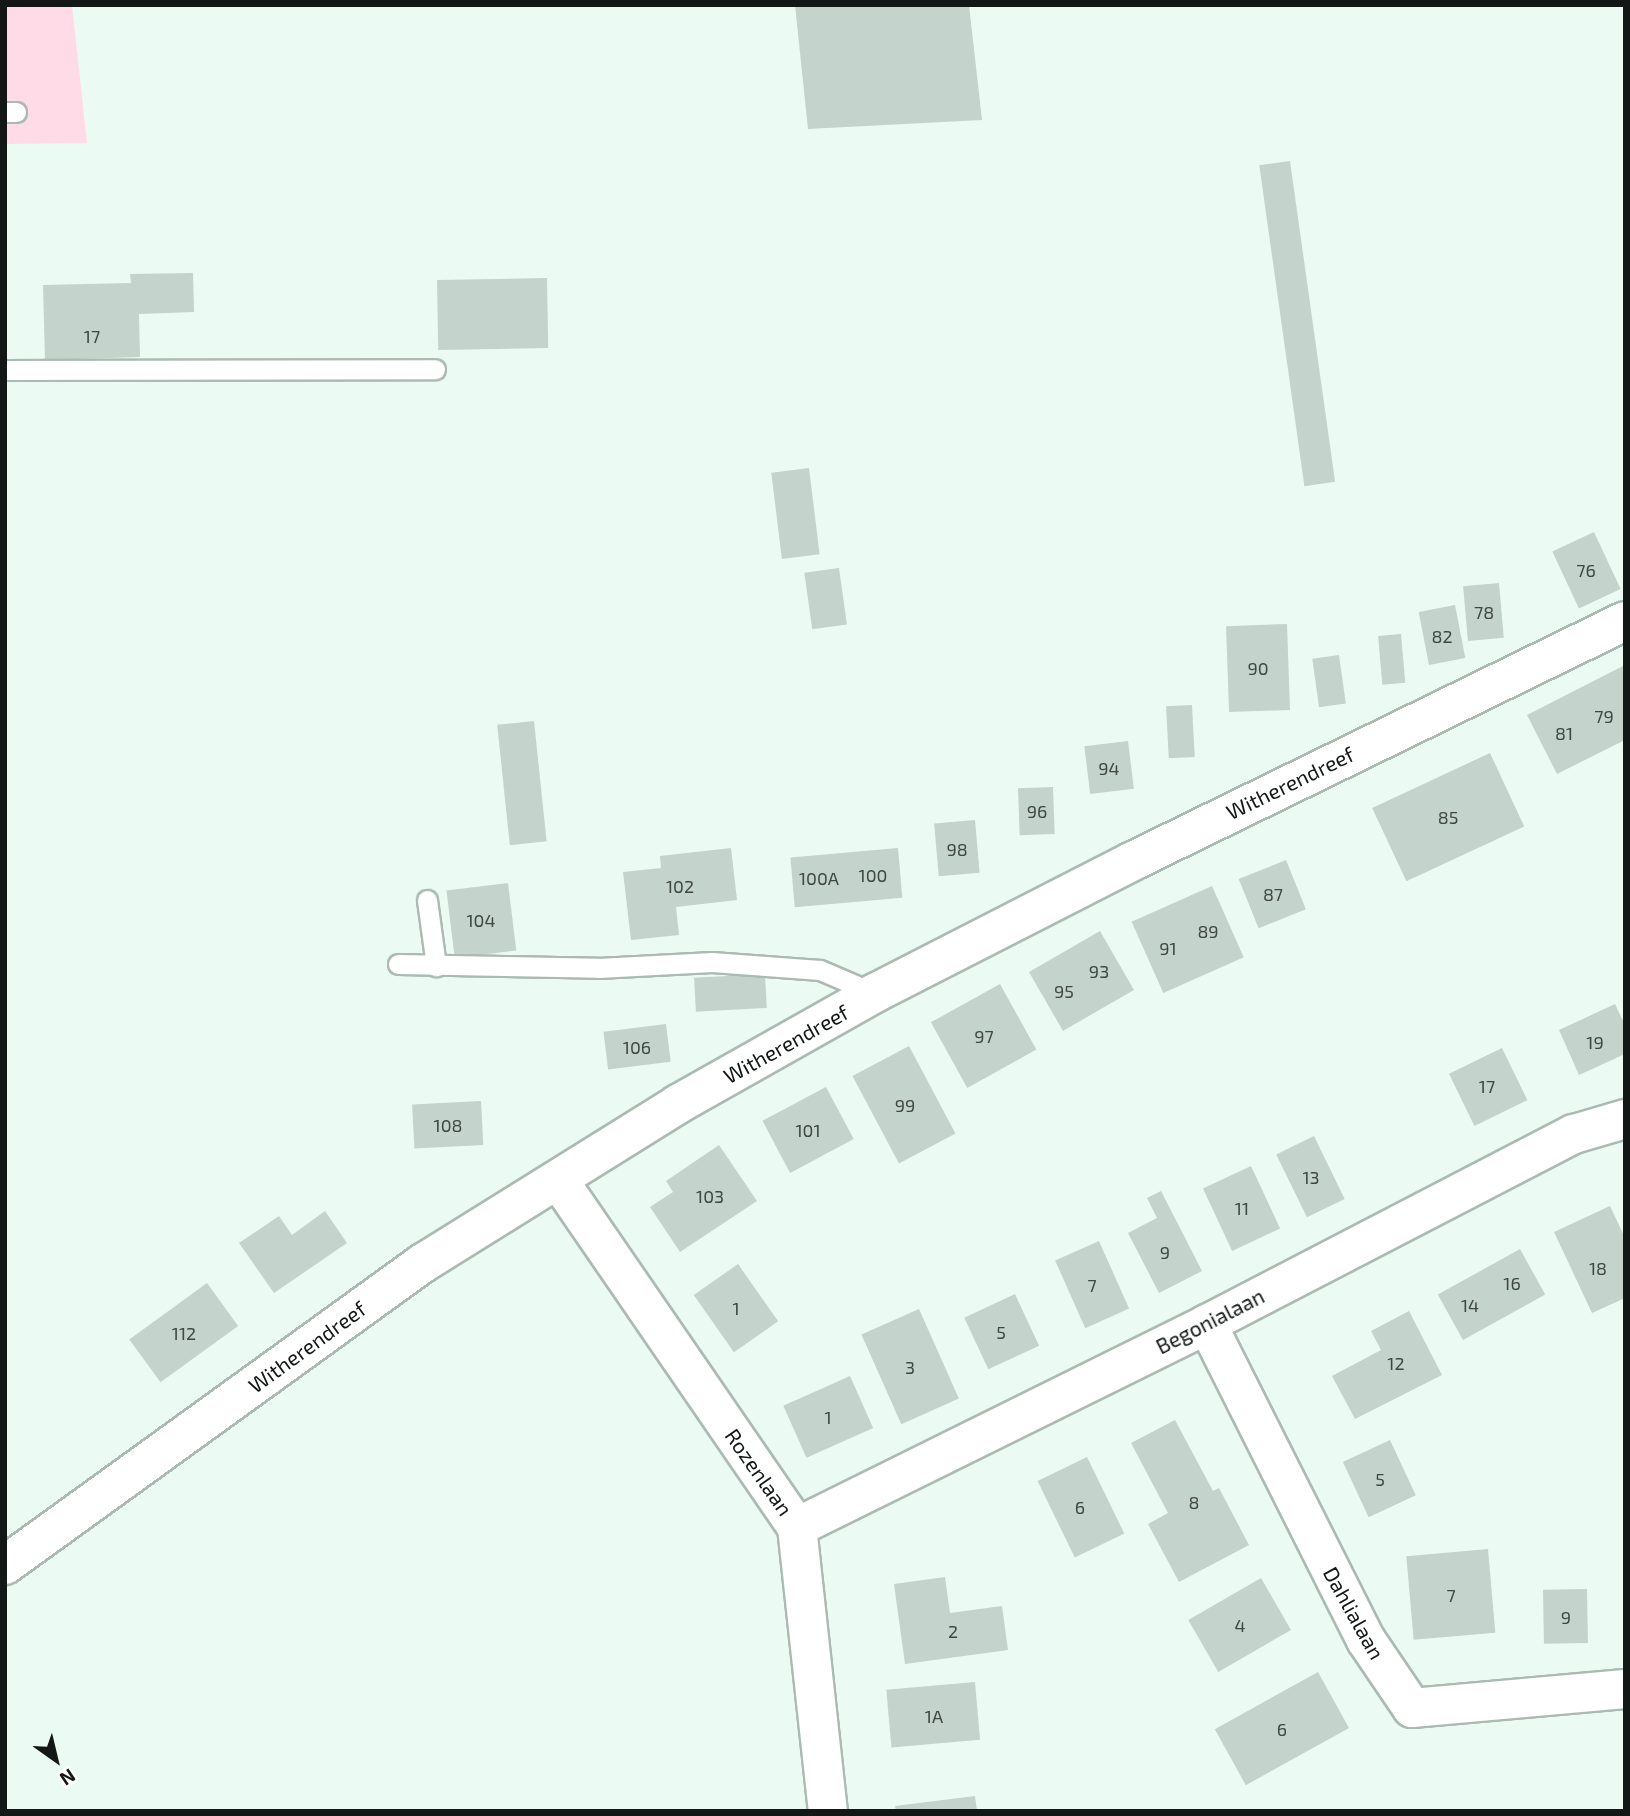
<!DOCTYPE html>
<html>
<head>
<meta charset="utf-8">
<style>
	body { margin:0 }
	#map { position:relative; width:1630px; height:1816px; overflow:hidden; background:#ebfbf4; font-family:"Exo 2",sans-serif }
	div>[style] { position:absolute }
	.green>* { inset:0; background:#fedbe7 }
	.building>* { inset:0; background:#c4d3cc; transform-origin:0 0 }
	.roads { filter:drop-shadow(2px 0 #abbab3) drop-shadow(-2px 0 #abbab3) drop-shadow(0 2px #abbab3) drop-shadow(0 -2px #abbab3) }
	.service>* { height:19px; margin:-9.5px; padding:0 9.5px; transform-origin:9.5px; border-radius:9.5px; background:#fff }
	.minor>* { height:38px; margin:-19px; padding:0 19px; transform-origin:19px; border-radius:19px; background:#fff }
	span { translate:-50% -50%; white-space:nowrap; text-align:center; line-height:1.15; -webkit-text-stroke:5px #fff; paint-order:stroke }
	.number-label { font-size:18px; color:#3f4744 }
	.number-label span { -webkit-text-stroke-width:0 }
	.street-label { font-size:21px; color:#131816 }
	.frame { position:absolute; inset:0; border:7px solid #131816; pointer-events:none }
	.north { position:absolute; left:21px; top:1725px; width:70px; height:70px; -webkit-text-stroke:5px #fff; paint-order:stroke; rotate:146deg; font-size:19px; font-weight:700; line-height:28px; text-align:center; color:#131816 }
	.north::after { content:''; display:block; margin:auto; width:24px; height:32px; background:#131816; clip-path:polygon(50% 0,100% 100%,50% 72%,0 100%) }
</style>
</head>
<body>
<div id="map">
	<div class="green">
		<i style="clip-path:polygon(5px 5px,72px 5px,87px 143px,5px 144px)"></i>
	</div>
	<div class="building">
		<i style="clip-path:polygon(795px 5px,969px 5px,982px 120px,808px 129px)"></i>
		<i style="left:1290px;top:161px;width:324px;height:31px;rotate:82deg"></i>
		<i style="clip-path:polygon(193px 273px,194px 312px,139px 314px,140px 357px,45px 360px,43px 285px,131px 283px,130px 274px)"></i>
		<i style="left:547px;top:278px;width:70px;height:110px;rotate:89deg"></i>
		<i style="left:809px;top:468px;width:87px;height:38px;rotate:83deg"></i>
		<i style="left:1594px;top:532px;width:63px;height:46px;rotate:65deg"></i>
		<i style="left:839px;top:568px;width:57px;height:35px;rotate:82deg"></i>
		<i style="left:1499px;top:583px;width:55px;height:36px;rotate:85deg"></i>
		<i style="left:1455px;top:605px;width:54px;height:37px;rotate:79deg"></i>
		<i style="left:1287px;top:624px;width:86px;height:61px;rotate:88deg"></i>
		<i style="left:1401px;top:634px;width:49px;height:23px;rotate:85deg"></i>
		<i style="left:1339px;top:655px;width:49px;height:27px;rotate:82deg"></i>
		<i style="clip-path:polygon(1625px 665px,1625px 740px,1557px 774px,1527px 715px)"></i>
		<i style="left:1192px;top:705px;width:52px;height:26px;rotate:87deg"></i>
		<i style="left:534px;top:721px;width:121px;height:37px;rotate:84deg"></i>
		<i style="left:1128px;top:741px;width:48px;height:44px;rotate:83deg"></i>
		<i style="left:1490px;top:753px;width:81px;height:130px;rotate:65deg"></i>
		<i style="left:1053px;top:787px;width:47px;height:35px;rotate:88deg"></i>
		<i style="left:975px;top:820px;width:53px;height:41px;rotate:85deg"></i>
		<i style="clip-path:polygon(731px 848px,737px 900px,676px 907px,679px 935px,631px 940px,623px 872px,661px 868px,660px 856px)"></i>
		<i style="left:898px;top:848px;width:50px;height:108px;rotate:85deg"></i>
		<i style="left:1286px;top:860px;width:53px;height:51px;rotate:68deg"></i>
		<i style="left:508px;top:883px;width:68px;height:62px;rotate:83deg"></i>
		<i style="left:1212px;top:886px;width:78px;height:88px;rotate:66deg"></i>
		<i style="left:1100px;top:931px;width:68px;height:82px;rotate:60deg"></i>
		<i style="left:765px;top:974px;width:34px;height:71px;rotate:87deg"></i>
		<i style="left:1000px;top:984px;width:75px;height:79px;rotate:61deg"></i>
		<i style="clip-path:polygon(1615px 1004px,1625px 1025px,1625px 1054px,1579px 1075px,1559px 1030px)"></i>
		<i style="left:666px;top:1024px;width:38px;height:63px;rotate:83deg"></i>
		<i style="left:909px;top:1046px;width:99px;height:64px;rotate:62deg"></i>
		<i style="left:1502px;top:1048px;width:58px;height:59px;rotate:64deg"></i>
		<i style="left:826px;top:1087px;width:59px;height:72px;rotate:62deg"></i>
		<i style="left:481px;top:1101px;width:44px;height:69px;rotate:87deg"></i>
		<i style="left:1314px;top:1136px;width:70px;height:42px;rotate:64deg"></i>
		<i style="clip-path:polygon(719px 1145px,757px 1201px,680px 1252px,650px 1207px,673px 1192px,666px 1181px)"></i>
		<i style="left:1251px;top:1166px;width:69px;height:53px;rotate:65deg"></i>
		<i style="clip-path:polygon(1161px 1191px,1202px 1271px,1159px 1293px,1128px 1233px,1157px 1218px,1147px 1198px)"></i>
		<i style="clip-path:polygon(1610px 1206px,1625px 1238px,1625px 1298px,1592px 1313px,1554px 1232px)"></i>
		<i style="clip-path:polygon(325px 1211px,347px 1243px,274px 1293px,239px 1243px,279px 1216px,292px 1235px)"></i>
		<i style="left:1099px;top:1241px;width:74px;height:48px;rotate:66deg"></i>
		<i style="left:1520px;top:1249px;width:52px;height:94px;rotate:61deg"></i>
		<i style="left:738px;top:1264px;width:70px;height:54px;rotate:55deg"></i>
		<i style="left:207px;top:1283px;width:53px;height:96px;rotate:54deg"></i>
		<i style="left:1015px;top:1294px;width:57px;height:56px;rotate:65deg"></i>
		<i style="left:919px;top:1309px;width:98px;height:63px;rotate:66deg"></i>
		<i style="clip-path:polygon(1409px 1311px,1442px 1375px,1355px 1419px,1332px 1376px,1381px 1350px,1371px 1331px)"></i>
		<i style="left:850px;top:1376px;width:57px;height:73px;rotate:66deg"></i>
		<i style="clip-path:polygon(1175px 1420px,1213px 1491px,1219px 1488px,1249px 1545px,1179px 1582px,1148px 1524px,1168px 1513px,1131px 1443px)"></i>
		<i style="left:1390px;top:1440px;width:61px;height:52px;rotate:65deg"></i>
		<i style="left:1087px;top:1457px;width:85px;height:55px;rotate:64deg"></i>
		<i style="left:1488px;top:1549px;width:84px;height:82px;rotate:85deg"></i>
		<i style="clip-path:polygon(945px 1577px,950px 1613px,1002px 1606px,1008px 1650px,905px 1664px,894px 1584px)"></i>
		<i style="left:1261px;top:1578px;width:60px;height:84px;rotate:60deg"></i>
		<i style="left:1587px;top:1589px;width:54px;height:44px;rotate:89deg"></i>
		<i style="left:1318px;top:1672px;width:64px;height:118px;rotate:61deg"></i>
		<i style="left:975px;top:1682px;width:58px;height:89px;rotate:85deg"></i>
		<i style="clip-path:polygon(975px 1796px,977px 1811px,896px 1811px,895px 1806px)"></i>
	</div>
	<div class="roads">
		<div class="service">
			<i style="left:5px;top:112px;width:11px"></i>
			<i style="left:5px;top:370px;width:430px;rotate:-0.1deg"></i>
			<i style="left:427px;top:900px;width:67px;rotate:82.2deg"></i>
			<i style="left:398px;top:964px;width:200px;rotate:1.1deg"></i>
			<i style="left:598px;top:968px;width:114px;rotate:-3deg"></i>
			<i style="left:712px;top:962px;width:108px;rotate:4.2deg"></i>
			<i style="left:820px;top:970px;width:59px;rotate:23.1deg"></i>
		</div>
		<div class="minor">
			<i style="left:559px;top:1181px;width:420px;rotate:55.5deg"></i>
			<i style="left:797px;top:1527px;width:286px;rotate:83.8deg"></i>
			<i style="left:1207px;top:1324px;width:354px;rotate:63.3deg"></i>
			<i style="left:1366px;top:1640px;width:82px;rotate:55.9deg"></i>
			<i style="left:1412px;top:1708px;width:214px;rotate:-5.1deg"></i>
			<i style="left:797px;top:1527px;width:458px;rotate:-26.3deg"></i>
			<i style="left:1207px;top:1324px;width:413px;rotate:-27.4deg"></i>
			<i style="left:1574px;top:1134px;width:53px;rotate:-16.4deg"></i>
			<i style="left:5px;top:1565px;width:516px;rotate:-35.85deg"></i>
			<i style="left:423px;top:1263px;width:301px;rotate:-31.9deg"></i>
			<i style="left:678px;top:1104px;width:226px;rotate:-29.4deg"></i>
			<i style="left:875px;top:993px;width:290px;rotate:-27.1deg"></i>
			<i style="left:1133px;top:861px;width:547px;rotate:-26deg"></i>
		</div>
	</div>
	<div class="number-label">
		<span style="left:92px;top:336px">17</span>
		<span style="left:1586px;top:570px">76</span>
		<span style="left:1484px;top:612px">78</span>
		<span style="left:1442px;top:636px">82</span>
		<span style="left:1258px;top:668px">90</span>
		<span style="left:1604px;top:716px">79</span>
		<span style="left:1564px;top:733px">81</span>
		<span style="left:1109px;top:768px">94</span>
		<span style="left:1037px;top:811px">96</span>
		<span style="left:1448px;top:817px">85</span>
		<span style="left:957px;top:849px">98</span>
		<span style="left:873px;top:875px">100</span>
		<span style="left:819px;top:878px">100A</span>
		<span style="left:680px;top:886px">102</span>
		<span style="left:1273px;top:894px">87</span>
		<span style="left:481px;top:920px">104</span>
		<span style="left:1208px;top:931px">89</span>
		<span style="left:1168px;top:948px">91</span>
		<span style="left:1099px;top:971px">93</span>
		<span style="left:1064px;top:991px">95</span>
		<span style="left:984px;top:1036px">97</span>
		<span style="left:1595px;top:1042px">19</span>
		<span style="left:637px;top:1047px">106</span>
		<span style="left:1487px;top:1086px">17</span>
		<span style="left:905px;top:1105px">99</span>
		<span style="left:448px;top:1125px">108</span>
		<span style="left:808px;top:1130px">101</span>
		<span style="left:1311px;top:1177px">13</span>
		<span style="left:710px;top:1196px">103</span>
		<span style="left:1242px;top:1208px">11</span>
		<span style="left:1165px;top:1252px">9</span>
		<span style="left:1598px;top:1268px">18</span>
		<span style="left:1512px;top:1283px">16</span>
		<span style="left:1092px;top:1285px">7</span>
		<span style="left:1470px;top:1305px">14</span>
		<span style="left:736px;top:1308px">1</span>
		<span style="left:1001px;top:1332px">5</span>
		<span style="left:184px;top:1333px">112</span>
		<span style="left:1396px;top:1363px">12</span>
		<span style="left:910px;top:1367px">3</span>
		<span style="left:828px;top:1417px">1</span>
		<span style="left:1380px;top:1479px">5</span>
		<span style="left:1194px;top:1502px">8</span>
		<span style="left:1080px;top:1507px">6</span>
		<span style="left:1451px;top:1595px">7</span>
		<span style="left:1566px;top:1617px">9</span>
		<span style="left:1240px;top:1625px">4</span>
		<span style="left:953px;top:1631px">2</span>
		<span style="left:934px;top:1716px">1A</span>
		<span style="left:1282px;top:1729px">6</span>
	</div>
	<div class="street-label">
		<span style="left:1290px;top:783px;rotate:-26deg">Witherendreef</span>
		<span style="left:786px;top:1044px;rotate:-29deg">Witherendreef</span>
		<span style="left:1210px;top:1321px;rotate:-27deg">Begonialaan</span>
		<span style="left:307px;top:1347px;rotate:-36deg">Witherendreef</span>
		<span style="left:759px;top:1472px;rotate:55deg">Rozenlaan</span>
		<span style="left:1354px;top:1613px;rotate:61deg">Dahlialaan</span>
	</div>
	<div class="frame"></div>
	<div class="north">N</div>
</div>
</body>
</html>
